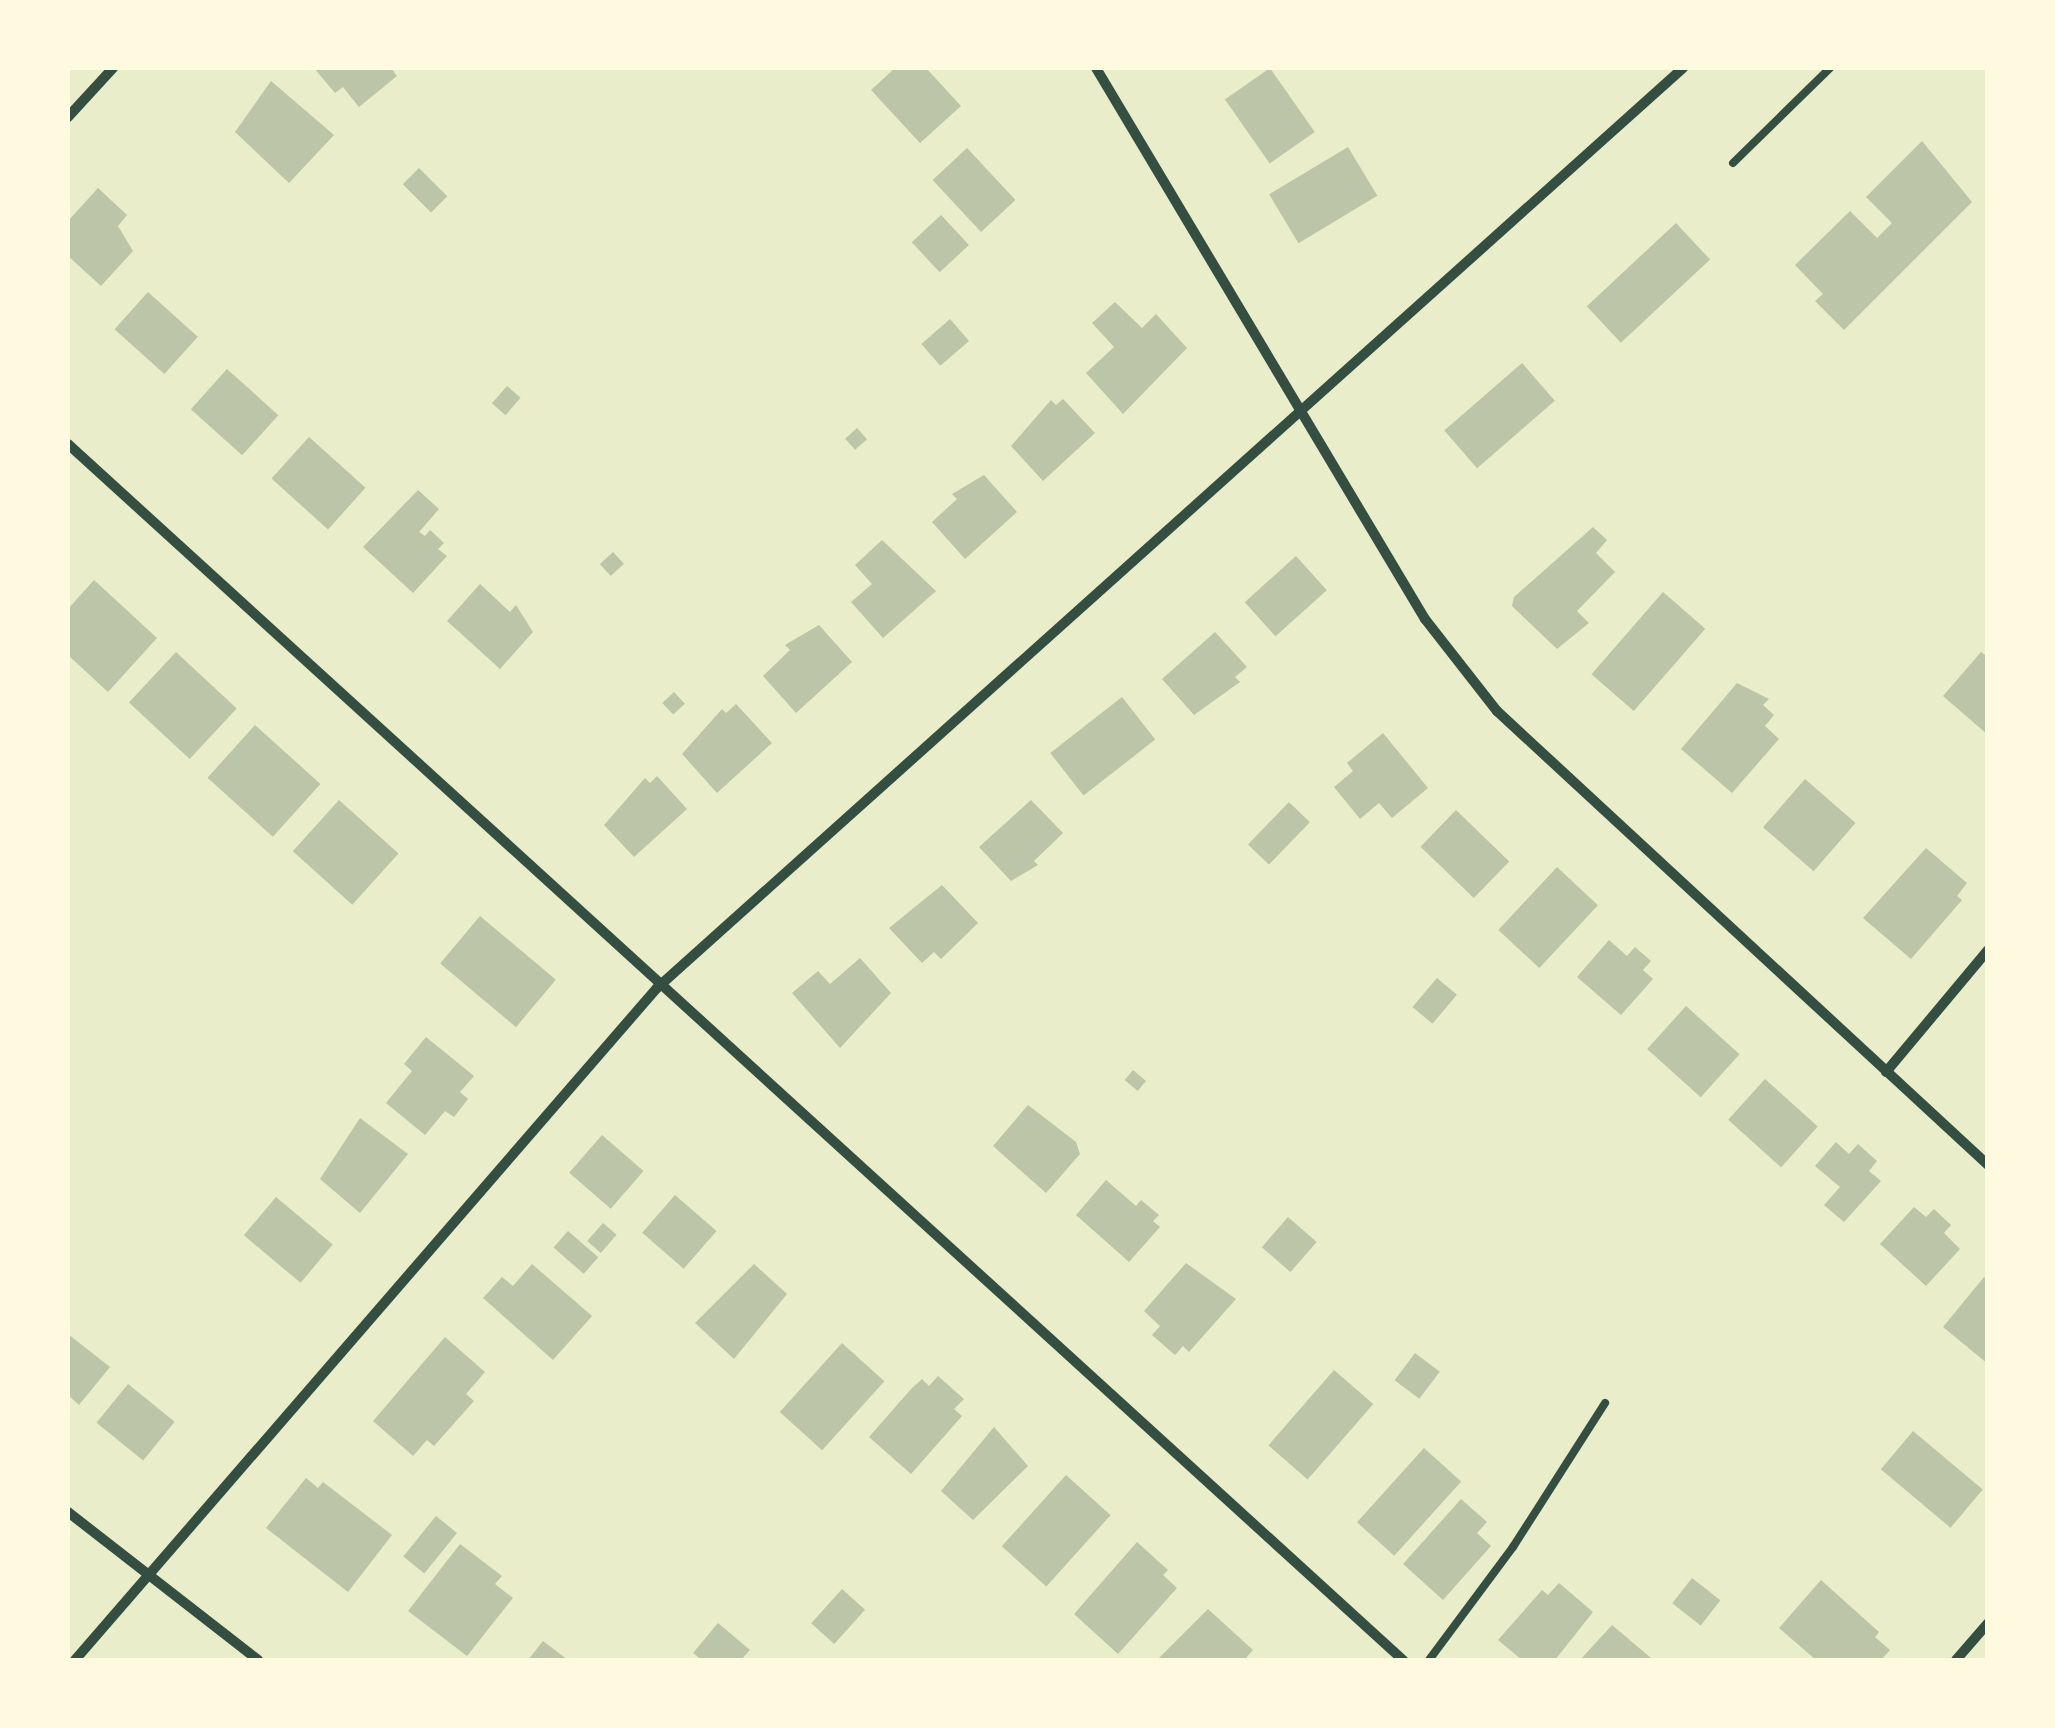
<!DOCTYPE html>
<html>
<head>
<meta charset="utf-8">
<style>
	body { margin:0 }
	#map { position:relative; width:2055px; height:1728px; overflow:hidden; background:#e9edc9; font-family:"Exo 2",sans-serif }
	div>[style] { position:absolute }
	.building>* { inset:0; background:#bcc5a7; transform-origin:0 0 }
	.service>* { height:8px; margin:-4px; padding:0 4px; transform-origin:4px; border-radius:4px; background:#344e41 }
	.minor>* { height:10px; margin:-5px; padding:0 5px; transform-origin:5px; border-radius:5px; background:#344e41 }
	span { translate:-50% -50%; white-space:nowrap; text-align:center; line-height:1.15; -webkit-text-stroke:8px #fefae0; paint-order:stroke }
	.frame { position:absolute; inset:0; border:70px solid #fefae0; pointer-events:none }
</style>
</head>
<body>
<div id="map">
	<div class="building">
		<i style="clip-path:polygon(314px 68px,391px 68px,397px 76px,359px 107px,343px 87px,335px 93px)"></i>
		<i style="clip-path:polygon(895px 68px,926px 68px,961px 106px,920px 143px,871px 90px)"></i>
		<i style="left:1270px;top:68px;width:78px;height:55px;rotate:55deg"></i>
		<i style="clip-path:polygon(271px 81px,334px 135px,289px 183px,235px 132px)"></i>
		<i style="clip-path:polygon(1922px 141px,1972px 202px,1844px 330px,1815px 301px,1823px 294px,1795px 265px,1850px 211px,1877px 238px,1892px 223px,1866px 197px)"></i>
		<i style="left:1348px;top:147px;width:57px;height:92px;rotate:59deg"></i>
		<i style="left:967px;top:148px;width:71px;height:47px;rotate:47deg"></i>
		<i style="left:419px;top:168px;width:40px;height:23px;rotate:45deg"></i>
		<i style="clip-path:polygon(98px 188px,127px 215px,118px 226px,133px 251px,101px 286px,68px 256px,68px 221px)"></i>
		<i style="left:941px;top:215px;width:41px;height:40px;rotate:47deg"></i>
		<i style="left:1676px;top:223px;width:50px;height:122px;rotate:47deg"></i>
		<i style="left:148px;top:292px;width:67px;height:50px;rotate:42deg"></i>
		<i style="clip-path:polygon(1115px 302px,1142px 328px,1156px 314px,1187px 348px,1123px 414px,1086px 373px,1114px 347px,1092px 323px)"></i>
		<i style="left:950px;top:319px;width:29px;height:38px;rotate:49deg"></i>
		<i style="left:1522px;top:363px;width:50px;height:103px;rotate:49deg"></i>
		<i style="left:227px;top:369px;width:69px;height:54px;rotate:42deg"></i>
		<i style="left:507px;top:386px;width:18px;height:23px;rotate:41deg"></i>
		<i style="clip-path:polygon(1063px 399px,1095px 433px,1043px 481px,1011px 446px,1051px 400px,1056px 405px)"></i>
		<i style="left:857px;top:428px;width:15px;height:16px;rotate:48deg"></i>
		<i style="left:309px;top:437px;width:76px;height:56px;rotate:42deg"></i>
		<i style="clip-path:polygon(984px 475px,1017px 512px,965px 559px,932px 522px,957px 499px,952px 494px)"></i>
		<i style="clip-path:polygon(418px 490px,439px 509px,419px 532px,425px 536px,430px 530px,444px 543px,438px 549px,447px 556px,413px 593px,363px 547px)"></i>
		<i style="clip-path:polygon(1593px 527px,1607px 540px,1596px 553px,1615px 572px,1577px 611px,1589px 623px,1557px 649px,1512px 606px,1514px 597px)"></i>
		<i style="clip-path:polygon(882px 540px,936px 591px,883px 638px,851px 602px,872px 584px,855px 565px)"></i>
		<i style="left:613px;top:552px;width:16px;height:18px;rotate:47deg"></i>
		<i style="left:1296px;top:556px;width:46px;height:69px;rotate:48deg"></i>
		<i style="clip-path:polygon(94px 580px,157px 638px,108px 692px,68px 655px,68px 609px)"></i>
		<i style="clip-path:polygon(480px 584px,510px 612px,516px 605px,533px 632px,500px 669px,447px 621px)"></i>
		<i style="left:1663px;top:592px;width:56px;height:109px;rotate:41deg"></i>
		<i style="clip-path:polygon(819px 625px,852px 662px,796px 713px,763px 676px,790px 650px,785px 645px)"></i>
		<i style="clip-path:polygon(1215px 632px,1247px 667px,1235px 677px,1240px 682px,1194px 715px,1162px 679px)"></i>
		<i style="left:176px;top:652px;width:83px;height:69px;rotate:43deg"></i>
		<i style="clip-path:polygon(1981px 652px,1988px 657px,1988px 735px,1943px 696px)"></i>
		<i style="clip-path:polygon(1737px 683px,1769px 699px,1763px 705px,1774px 715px,1765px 726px,1779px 739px,1732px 793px,1681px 749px)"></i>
		<i style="left:674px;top:692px;width:16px;height:16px;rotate:47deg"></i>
		<i style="left:1122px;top:697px;width:54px;height:91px;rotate:52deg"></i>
		<i style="clip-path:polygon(736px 704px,772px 743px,717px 793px,682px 754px,722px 709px,726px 713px)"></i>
		<i style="left:255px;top:725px;width:88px;height:71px;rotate:42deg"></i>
		<i style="clip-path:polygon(1383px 733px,1428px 788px,1392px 818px,1379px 803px,1360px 819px,1334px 787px,1353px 771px,1347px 763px)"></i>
		<i style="clip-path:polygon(657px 776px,687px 809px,634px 857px,604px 825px,645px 778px,650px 783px)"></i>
		<i style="left:1805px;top:779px;width:67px;height:64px;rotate:41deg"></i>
		<i style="left:339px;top:800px;width:80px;height:69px;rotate:42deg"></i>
		<i style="clip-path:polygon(1031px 800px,1063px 833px,1034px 861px,1038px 865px,1011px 881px,979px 847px)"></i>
		<i style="left:1289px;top:802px;width:29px;height:59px;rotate:44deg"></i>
		<i style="left:1456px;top:810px;width:74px;height:51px;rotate:44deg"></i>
		<i style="clip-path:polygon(1926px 848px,1967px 883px,1957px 896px,1962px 900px,1911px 959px,1863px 918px)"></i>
		<i style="left:1557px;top:867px;width:56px;height:86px;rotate:43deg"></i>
		<i style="clip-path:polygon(942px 885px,978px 923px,941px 959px,934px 952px,922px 963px,889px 928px)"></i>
		<i style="left:480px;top:916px;width:99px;height:62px;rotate:40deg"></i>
		<i style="clip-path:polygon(1609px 940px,1627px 956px,1635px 947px,1651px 961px,1643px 970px,1653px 979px,1621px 1015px,1577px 977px)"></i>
		<i style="clip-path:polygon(860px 958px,891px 993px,840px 1048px,792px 993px,818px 971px,830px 984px)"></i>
		<i style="left:1437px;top:978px;width:26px;height:38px;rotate:40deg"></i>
		<i style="left:1686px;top:1006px;width:72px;height:58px;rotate:42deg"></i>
		<i style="clip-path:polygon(426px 1037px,474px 1076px,460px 1092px,468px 1099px,454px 1117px,445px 1111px,425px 1135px,386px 1103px,412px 1071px,404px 1064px)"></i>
		<i style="left:1133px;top:1070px;width:17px;height:13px;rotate:40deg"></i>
		<i style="left:1765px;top:1079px;width:71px;height:55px;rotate:42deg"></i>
		<i style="clip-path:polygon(1028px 1105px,1076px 1142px,1080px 1154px,1046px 1193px,993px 1146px)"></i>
		<i style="clip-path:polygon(360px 1118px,408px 1154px,360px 1213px,320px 1179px)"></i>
		<i style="left:602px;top:1135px;width:55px;height:50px;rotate:41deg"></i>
		<i style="clip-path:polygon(1836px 1142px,1849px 1154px,1858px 1144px,1877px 1161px,1869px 1171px,1881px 1181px,1844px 1222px,1824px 1205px,1840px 1187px,1815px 1166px)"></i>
		<i style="clip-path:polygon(1106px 1180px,1136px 1206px,1141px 1200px,1159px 1215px,1153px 1221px,1160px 1227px,1129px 1262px,1076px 1215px)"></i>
		<i style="left:675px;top:1195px;width:55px;height:50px;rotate:41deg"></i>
		<i style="left:276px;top:1197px;width:74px;height:50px;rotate:40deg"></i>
		<i style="clip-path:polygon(1914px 1207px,1926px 1217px,1934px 1209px,1951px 1225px,1944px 1233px,1960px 1249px,1926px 1286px,1880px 1244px)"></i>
		<i style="left:1288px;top:1217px;width:38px;height:40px;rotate:41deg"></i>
		<i style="left:603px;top:1223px;width:18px;height:24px;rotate:41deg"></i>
		<i style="left:568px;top:1231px;width:40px;height:22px;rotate:41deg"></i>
		<i style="clip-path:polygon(1186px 1263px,1236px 1299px,1189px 1352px,1183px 1346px,1175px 1355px,1152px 1335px,1160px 1326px,1144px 1311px)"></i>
		<i style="clip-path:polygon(532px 1264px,592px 1316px,553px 1360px,483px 1298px,502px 1277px,513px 1286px)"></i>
		<i style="clip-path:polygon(754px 1264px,787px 1294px,734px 1359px,695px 1323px)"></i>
		<i style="clip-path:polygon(1984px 1277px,1988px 1280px,1988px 1364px,1943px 1327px)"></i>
		<i style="clip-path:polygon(68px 1334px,110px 1367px,79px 1405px,68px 1395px)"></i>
		<i style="clip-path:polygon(445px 1337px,485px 1372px,466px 1394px,474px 1401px,434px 1446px,427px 1440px,413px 1456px,373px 1421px)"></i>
		<i style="left:842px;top:1343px;width:57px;height:93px;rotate:42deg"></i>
		<i style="left:1415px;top:1353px;width:31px;height:34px;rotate:37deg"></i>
		<i style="left:1334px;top:1370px;width:52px;height:100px;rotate:41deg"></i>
		<i style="clip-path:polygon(938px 1376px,964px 1399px,954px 1409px,962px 1416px,911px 1474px,869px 1437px,912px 1388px,922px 1379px,929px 1386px)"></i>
		<i style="left:128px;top:1384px;width:60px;height:50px;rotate:39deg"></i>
		<i style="clip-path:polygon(994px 1427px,1028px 1466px,973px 1520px,941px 1491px)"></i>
		<i style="left:1913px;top:1431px;width:91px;height:50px;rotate:40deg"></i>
		<i style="left:1424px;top:1448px;width:50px;height:100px;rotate:42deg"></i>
		<i style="left:1066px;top:1475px;width:60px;height:96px;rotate:42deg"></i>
		<i style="clip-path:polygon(306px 1478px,318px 1488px,323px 1482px,392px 1535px,348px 1592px,266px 1528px)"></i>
		<i style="clip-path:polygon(1461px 1499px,1487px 1522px,1477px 1533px,1491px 1546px,1443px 1600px,1403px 1564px)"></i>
		<i style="left:436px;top:1516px;width:27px;height:52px;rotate:39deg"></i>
		<i style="clip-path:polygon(1137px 1542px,1168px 1570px,1163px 1575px,1177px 1588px,1118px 1654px,1074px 1614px)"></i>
		<i style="clip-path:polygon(460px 1544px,502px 1576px,495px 1584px,513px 1598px,467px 1656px,408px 1611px)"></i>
		<i style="left:1692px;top:1578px;width:36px;height:32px;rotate:38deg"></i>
		<i style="clip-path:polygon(1821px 1580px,1879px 1632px,1875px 1637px,1890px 1650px,1881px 1660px,1816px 1660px,1779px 1628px)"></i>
		<i style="clip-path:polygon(1559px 1583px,1593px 1612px,1555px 1660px,1522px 1660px,1498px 1640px,1542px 1590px,1548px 1595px)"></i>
		<i style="left:842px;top:1589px;width:31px;height:46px;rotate:42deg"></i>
		<i style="clip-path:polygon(1208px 1609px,1253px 1650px,1244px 1660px,1157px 1660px)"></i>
		<i style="clip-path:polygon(718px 1623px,750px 1650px,741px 1660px,702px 1660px,693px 1653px)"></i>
		<i style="clip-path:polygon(1612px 1625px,1651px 1658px,1649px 1660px,1580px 1660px)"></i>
		<i style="clip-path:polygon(543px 1641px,568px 1660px,528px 1660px)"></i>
	</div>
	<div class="service">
		<i style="left:1733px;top:163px;width:136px;rotate:-44.4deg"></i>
		<i style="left:1429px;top:1660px;width:141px;rotate:-53.4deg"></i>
		<i style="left:1513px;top:1547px;width:171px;rotate:-57.4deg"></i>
	</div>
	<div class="minor">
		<i style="left:1096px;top:68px;width:642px;rotate:59.16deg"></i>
		<i style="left:1425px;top:619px;width:117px;rotate:52deg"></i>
		<i style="left:1497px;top:711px;width:669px;rotate:42.76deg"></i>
		<i style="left:68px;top:117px;width:67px;rotate:-47.4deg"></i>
		<i style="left:68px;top:444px;width:1806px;rotate:42.33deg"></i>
		<i style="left:1886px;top:1072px;width:159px;rotate:-50.1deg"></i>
		<i style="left:68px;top:1512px;width:241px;rotate:37.9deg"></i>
		<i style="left:75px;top:1660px;width:889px;rotate:-49.11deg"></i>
		<i style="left:657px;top:988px;width:1378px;rotate:-41.88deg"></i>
		<i style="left:1956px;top:1660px;width:49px;rotate:-49.1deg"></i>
	</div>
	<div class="frame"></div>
</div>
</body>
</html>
